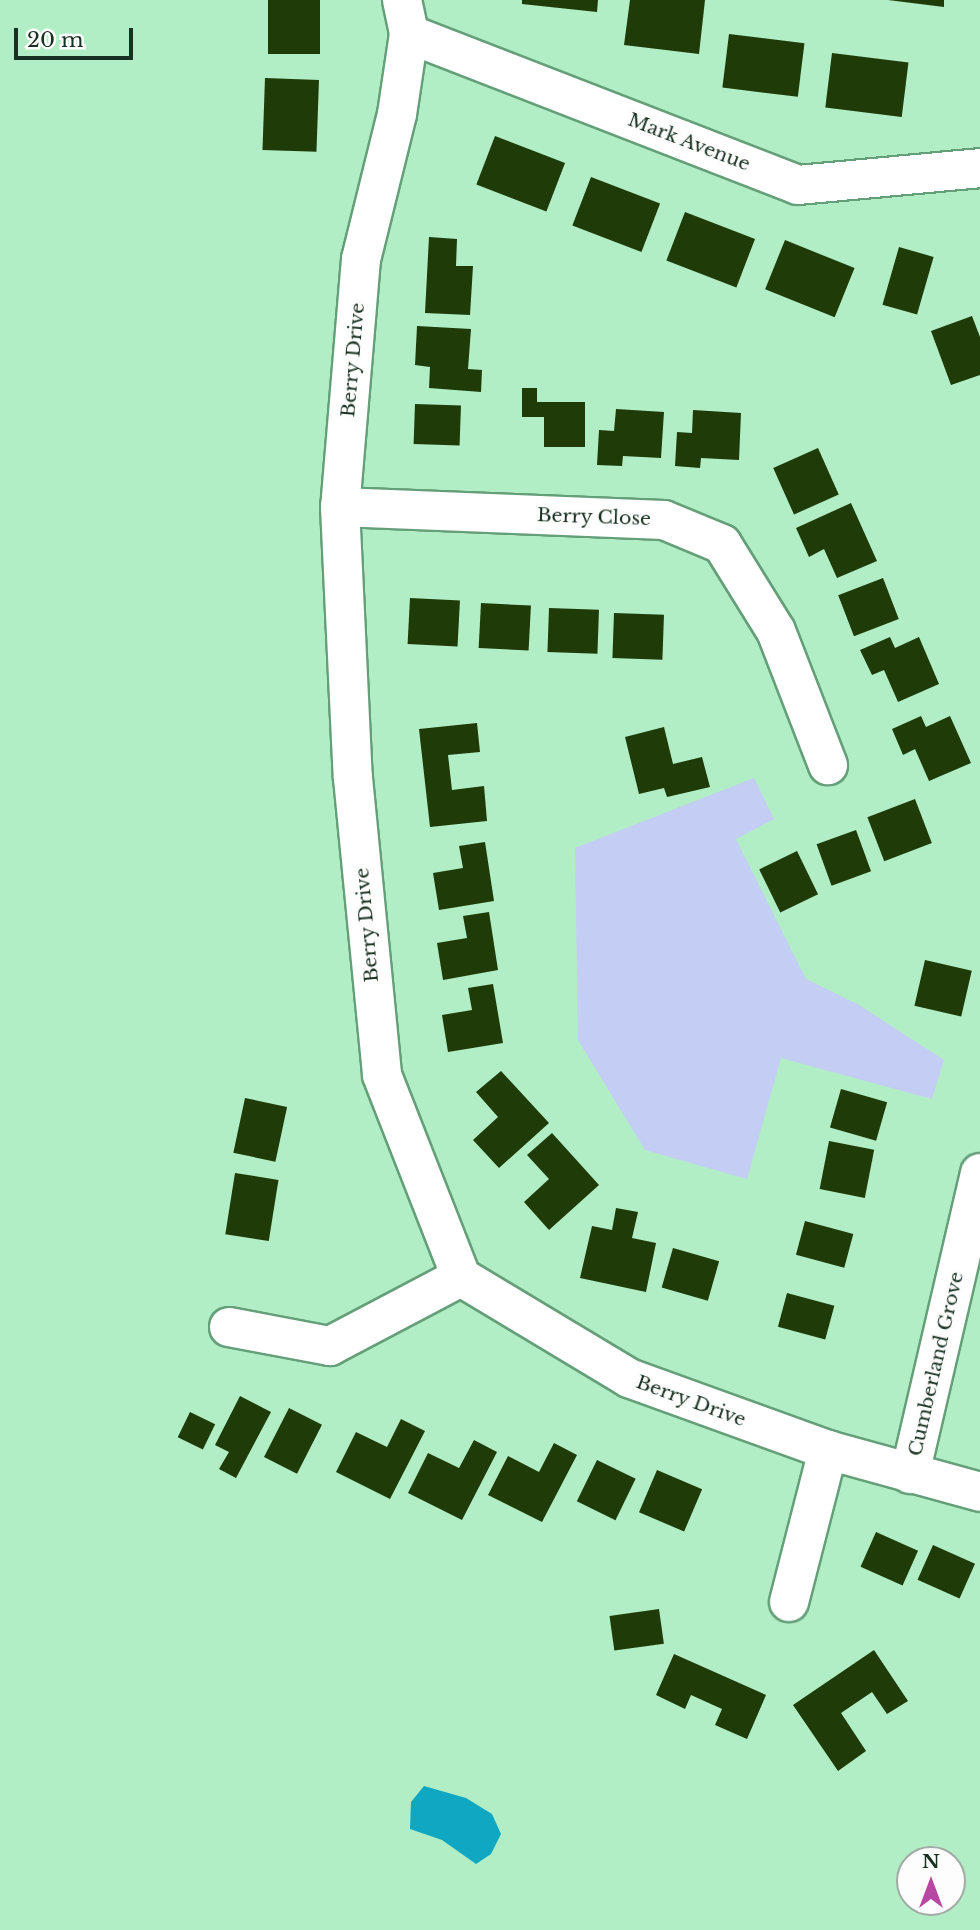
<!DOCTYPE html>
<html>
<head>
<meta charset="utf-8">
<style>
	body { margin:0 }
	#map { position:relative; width:980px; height:1930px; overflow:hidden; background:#b1edc5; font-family:"Libre Baskerville",serif }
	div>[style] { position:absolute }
	.green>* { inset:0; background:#c4cdf4 }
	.water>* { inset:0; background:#0fa7c2 }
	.building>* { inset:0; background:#1e3b08; transform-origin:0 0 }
	.roads { filter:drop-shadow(2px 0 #659f79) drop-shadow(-2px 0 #659f79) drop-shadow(0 2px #659f79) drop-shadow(0 -2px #659f79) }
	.minor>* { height:38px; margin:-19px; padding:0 19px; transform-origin:19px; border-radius:19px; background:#fff }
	span { translate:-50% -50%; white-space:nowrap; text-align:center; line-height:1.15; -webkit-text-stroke:7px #fdfdfd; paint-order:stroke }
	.street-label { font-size:19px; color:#193122 }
	.north { position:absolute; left:896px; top:1846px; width:70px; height:70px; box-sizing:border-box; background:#fdfdfd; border:2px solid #a2aba5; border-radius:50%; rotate:0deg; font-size:19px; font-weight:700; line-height:28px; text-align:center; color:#193122 }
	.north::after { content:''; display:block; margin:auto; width:24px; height:32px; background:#b747a3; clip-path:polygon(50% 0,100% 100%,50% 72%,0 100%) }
	.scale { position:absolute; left:14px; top:28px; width:119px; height:32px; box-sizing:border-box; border:4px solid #193122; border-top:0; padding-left:9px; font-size:21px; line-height:24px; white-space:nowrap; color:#193122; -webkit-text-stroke:5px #fdfdfd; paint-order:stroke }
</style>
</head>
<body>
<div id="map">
	<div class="green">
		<i style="clip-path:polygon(754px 778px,774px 819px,736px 839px,806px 979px,859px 1005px,944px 1060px,932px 1099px,781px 1058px,747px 1179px,645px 1150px,578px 1040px,575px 848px)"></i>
	</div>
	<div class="water">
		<i style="clip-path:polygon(424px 1786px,466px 1798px,492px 1814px,501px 1834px,491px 1854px,476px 1864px,442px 1840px,410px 1829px,411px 1802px)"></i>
	</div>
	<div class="building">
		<i style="left:268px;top:0;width:52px;height:54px"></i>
		<i style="clip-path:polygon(522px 0,598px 0,597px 12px,522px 4px)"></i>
		<i style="clip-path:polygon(630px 0,705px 0,699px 54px,624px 45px)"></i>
		<i style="clip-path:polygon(888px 0,944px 0,944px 7px)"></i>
		<i style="left:729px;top:34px;width:76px;height:54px;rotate:7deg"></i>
		<i style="left:832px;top:53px;width:77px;height:55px;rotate:7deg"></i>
		<i style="left:265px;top:78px;width:54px;height:72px;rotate:2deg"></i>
		<i style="left:495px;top:136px;width:75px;height:52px;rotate:21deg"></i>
		<i style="left:591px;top:177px;width:74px;height:52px;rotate:21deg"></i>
		<i style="left:685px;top:212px;width:75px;height:52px;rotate:21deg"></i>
		<i style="clip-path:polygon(429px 237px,457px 239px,456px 266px,473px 266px,470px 315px,425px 313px)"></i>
		<i style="left:785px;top:240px;width:75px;height:53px;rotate:22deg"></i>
		<i style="left:899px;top:247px;width:36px;height:60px;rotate:16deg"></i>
		<i style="clip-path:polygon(972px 316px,980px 337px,980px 375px,951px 385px,931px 331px)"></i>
		<i style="clip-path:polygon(417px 326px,471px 329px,468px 369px,482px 370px,481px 392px,429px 388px,430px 367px,415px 365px)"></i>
		<i style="clip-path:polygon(522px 388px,537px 388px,537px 402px,585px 402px,585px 447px,544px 447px,544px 417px,522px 417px)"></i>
		<i style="left:415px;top:404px;width:46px;height:40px;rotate:2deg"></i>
		<i style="clip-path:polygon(616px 409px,664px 412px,661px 458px,623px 456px,622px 466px,597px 465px,599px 430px,614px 431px)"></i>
		<i style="clip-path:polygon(693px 410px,741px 413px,739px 460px,701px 458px,700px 468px,675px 466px,677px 432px,692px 433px)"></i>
		<i style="left:818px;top:448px;width:51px;height:49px;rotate:66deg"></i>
		<i style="clip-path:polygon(851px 503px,877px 561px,837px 578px,824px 549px,809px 557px,796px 528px)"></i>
		<i style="left:883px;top:578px;width:44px;height:48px;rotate:69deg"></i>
		<i style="left:410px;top:598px;width:50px;height:46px;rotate:3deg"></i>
		<i style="left:481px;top:603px;width:50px;height:45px;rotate:3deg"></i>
		<i style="left:549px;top:608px;width:50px;height:44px;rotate:2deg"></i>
		<i style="left:614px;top:613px;width:50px;height:45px;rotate:2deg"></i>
		<i style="clip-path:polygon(890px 637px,895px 648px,919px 637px,939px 684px,898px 702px,884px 670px,872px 675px,860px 650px)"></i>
		<i style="clip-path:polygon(921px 716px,926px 727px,950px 716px,971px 763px,929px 781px,915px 749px,903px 755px,892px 729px)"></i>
		<i style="clip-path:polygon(477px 723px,480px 752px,448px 755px,452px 790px,484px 786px,487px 821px,430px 827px,419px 729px)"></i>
		<i style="clip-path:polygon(664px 727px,673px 764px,702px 757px,710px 787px,667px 797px,664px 788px,639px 794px,625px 737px)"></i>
		<i style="left:915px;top:799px;width:47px;height:51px;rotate:69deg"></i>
		<i style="left:856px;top:830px;width:44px;height:42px;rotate:70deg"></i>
		<i style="clip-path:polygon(485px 842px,494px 901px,439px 910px,433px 873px,463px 868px,459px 846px)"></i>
		<i style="left:797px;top:851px;width:48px;height:42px;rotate:64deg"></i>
		<i style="clip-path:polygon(489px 912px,498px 970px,443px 980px,437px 943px,467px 938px,463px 916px)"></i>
		<i style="left:925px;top:960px;width:48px;height:47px;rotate:13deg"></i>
		<i style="clip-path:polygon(493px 984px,503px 1043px,448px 1052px,442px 1015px,472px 1010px,468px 988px)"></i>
		<i style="clip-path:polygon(501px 1071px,549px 1123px,499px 1168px,473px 1140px,498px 1117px,476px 1092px)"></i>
		<i style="left:841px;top:1089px;width:48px;height:40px;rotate:16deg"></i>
		<i style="left:245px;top:1098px;width:43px;height:56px;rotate:12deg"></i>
		<i style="clip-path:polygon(552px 1133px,599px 1185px,549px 1230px,524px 1202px,549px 1179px,527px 1155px)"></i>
		<i style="left:829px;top:1141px;width:46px;height:49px;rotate:11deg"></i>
		<i style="left:235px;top:1173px;width:44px;height:62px;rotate:9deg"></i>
		<i style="clip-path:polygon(616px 1208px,638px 1212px,632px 1238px,656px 1243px,646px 1292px,580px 1278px,592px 1226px,612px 1230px)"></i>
		<i style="left:805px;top:1221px;width:50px;height:35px;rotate:15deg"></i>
		<i style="left:673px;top:1248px;width:48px;height:41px;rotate:16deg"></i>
		<i style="left:787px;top:1293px;width:49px;height:35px;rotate:15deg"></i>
		<i style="clip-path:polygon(240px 1396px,271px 1412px,236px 1478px,219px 1469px,229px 1452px,215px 1445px)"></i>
		<i style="left:289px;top:1408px;width:37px;height:55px;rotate:27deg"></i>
		<i style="left:190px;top:1412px;width:28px;height:28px;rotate:26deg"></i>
		<i style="clip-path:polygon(401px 1419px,425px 1431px,390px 1499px,336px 1472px,356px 1432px,387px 1447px)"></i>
		<i style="clip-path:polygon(474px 1440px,497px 1452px,462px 1520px,408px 1493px,428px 1453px,459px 1468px)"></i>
		<i style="clip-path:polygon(554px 1443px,577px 1455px,542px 1522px,488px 1495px,508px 1456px,539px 1472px)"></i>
		<i style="left:597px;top:1460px;width:43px;height:46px;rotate:26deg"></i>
		<i style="left:657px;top:1470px;width:49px;height:46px;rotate:23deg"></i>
		<i style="left:876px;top:1532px;width:46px;height:38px;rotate:24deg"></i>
		<i style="left:933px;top:1545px;width:46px;height:38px;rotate:24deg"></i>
		<i style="left:659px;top:1609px;width:35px;height:50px;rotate:82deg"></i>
		<i style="clip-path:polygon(874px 1650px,908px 1701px,887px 1714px,872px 1692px,841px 1713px,866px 1751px,838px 1771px,793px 1705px)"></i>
		<i style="clip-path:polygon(674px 1654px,766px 1695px,747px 1739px,715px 1725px,722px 1709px,691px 1695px,685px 1709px,656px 1695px)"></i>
	</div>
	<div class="roads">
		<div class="minor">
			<i style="left:402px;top:0;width:35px;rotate:78deg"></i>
			<i style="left:409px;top:34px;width:81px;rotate:98.5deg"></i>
			<i style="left:397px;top:114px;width:149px;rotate:103.9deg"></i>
			<i style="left:361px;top:259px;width:249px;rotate:94.8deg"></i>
			<i style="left:340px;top:507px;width:271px;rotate:87.3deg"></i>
			<i style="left:353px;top:778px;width:298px;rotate:84.4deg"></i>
			<i style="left:382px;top:1075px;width:217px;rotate:68.6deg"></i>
			<i style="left:461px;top:1277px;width:196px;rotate:31deg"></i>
			<i style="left:629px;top:1378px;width:212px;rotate:19.9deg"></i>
			<i style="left:828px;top:1450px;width:158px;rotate:15.4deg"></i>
			<i style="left:409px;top:34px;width:417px;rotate:21.2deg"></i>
			<i style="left:798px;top:185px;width:183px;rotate:-5.3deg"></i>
			<i style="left:340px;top:507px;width:324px;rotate:2.3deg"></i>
			<i style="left:664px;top:520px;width:63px;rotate:22.5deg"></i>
			<i style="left:722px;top:544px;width:102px;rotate:58.2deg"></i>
			<i style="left:776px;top:631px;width:144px;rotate:68.8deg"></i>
			<i style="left:229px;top:1327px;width:103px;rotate:10.7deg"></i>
			<i style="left:330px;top:1346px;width:148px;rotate:-27.8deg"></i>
			<i style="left:910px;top:1474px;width:309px;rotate:-76.9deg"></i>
			<i style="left:789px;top:1602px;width:157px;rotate:-75.6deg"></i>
		</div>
	</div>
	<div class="street-label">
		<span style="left:689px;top:142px;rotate:21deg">Mark Avenue</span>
		<span style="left:353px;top:360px;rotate:-85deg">Berry Drive</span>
		<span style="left:594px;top:517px;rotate:2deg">Berry Close</span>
		<span style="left:367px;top:925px;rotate:-95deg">Berry Drive</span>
		<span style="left:936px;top:1364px;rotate:-77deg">Cumberland Grove</span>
		<span style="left:691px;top:1401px;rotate:20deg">Berry Drive</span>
	</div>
	<div class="north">N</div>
	<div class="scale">20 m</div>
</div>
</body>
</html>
